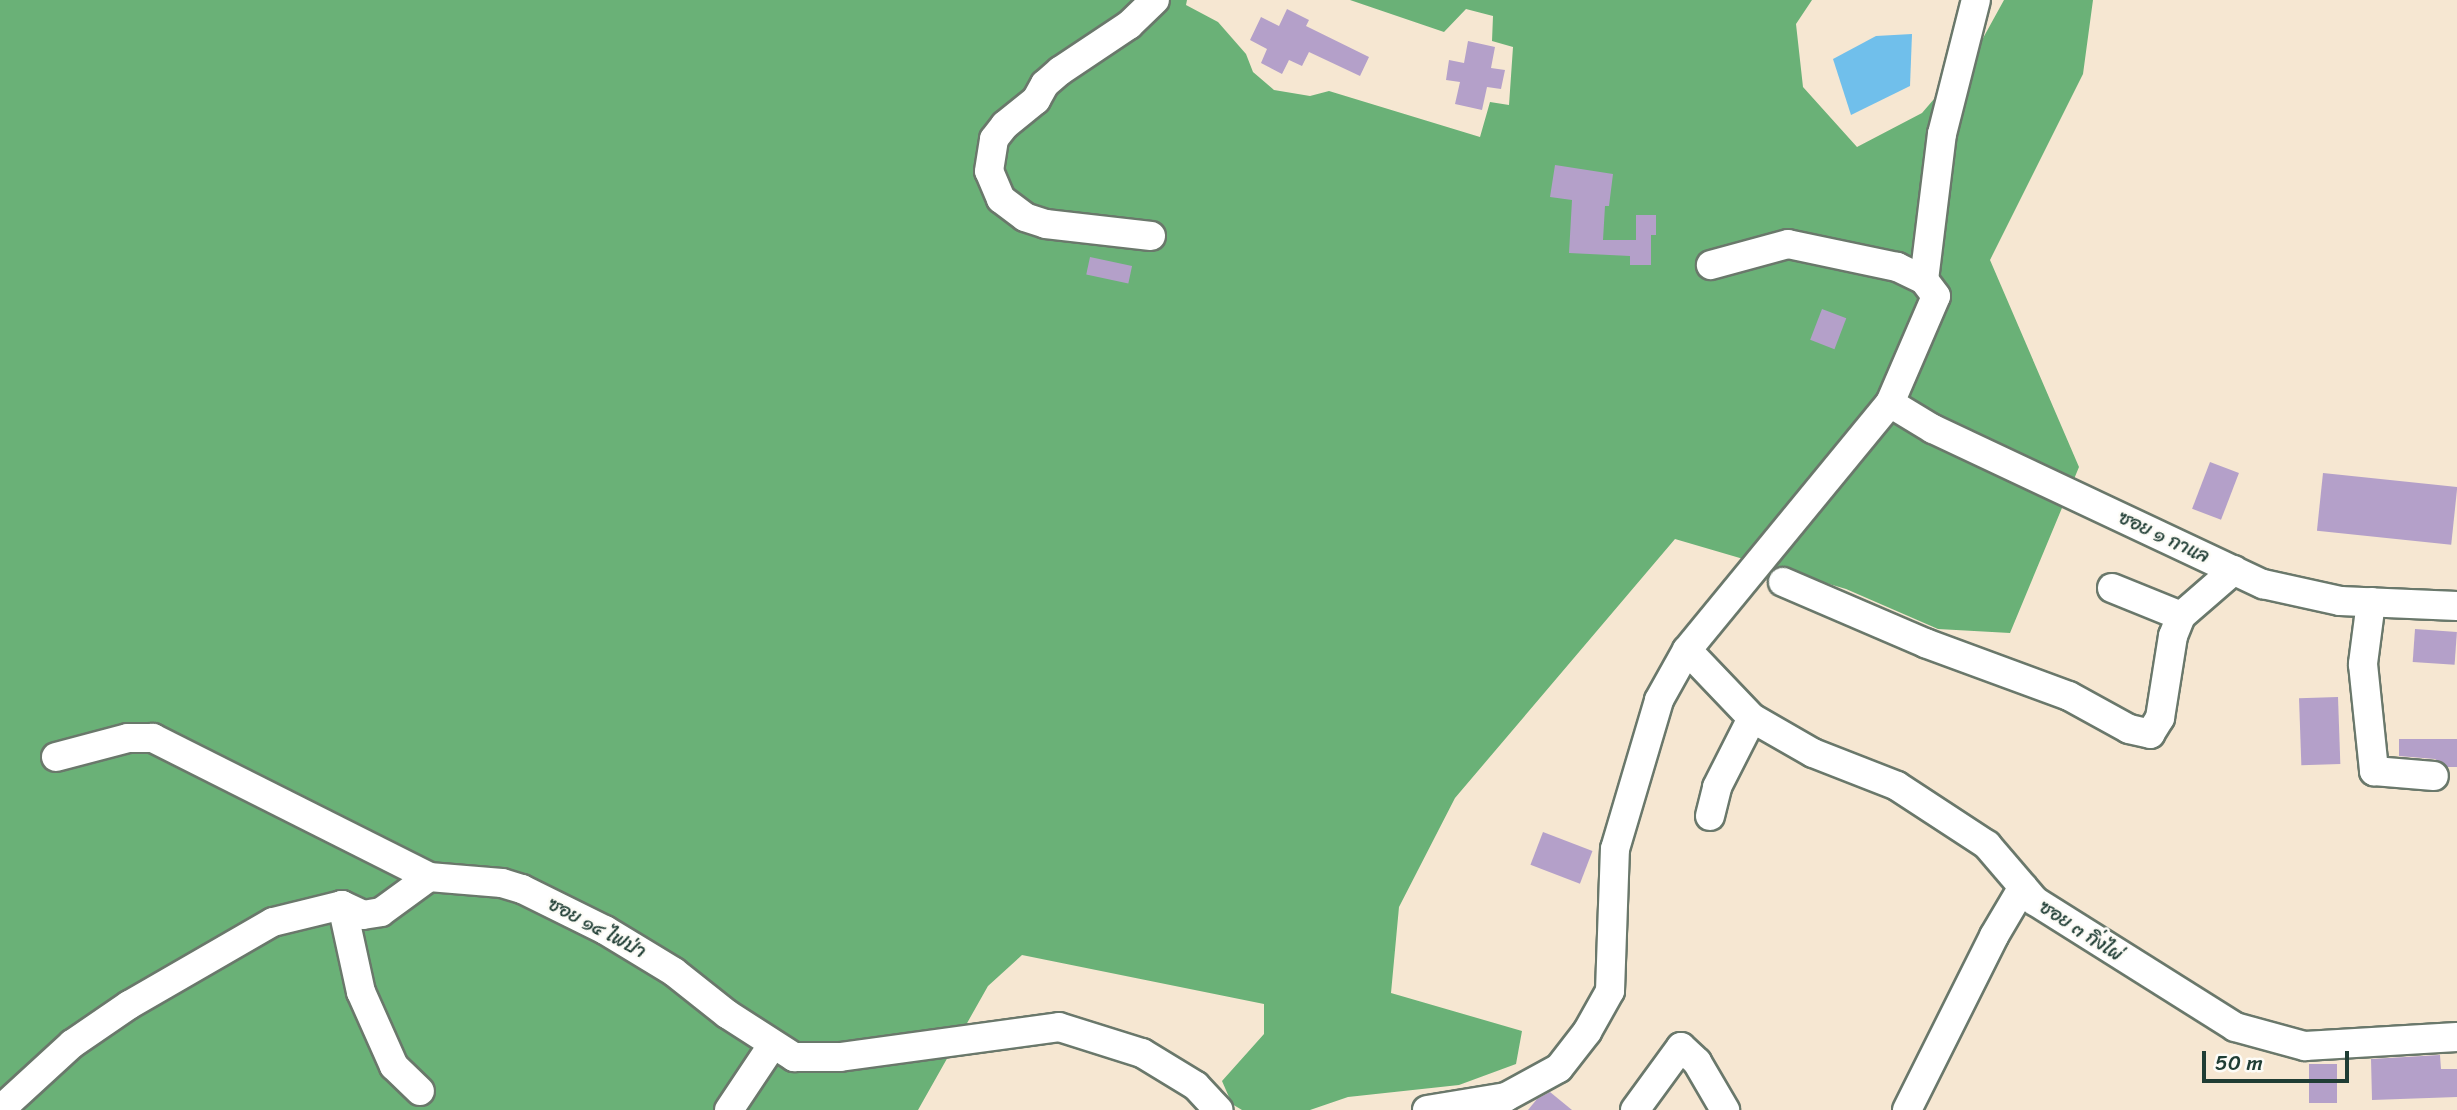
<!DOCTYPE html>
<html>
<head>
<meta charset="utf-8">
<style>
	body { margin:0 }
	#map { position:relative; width:2457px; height:1110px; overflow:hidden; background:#f6e7d2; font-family:Sriracha,"Playpen Sans Thai",sans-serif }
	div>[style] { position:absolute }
	.forest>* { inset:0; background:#6ab177 }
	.water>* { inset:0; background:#70bfeb }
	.building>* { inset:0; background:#b4a0c9; transform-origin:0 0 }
	.roads { filter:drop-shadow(2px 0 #6a786b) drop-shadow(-2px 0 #6a786b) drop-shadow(0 2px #6a786b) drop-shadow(0 -2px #6a786b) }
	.minor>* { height:28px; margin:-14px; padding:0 14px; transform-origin:14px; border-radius:14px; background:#fff }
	span { translate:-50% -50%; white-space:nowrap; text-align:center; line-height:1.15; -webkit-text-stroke:5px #fdfcf7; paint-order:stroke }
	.street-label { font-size:19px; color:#1f3d34 }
	.scale { position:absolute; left:2202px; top:1051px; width:147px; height:32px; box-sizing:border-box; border:4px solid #1f3d34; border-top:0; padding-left:9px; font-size:21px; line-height:24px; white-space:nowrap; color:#1f3d34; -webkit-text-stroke:5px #fdfcf7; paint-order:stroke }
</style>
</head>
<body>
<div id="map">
	<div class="forest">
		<i style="clip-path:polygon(0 0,1187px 0,1186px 5px,1218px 22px,1246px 54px,1253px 72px,1274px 90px,1310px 96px,1329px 91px,1480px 137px,1490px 102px,1509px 105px,1513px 47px,1492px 41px,1493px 16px,1466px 9px,1444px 32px,1350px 0,1812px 0,1796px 24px,1803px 87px,1857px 147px,1922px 113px,1977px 49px,2004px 0,2093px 0,2083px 74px,1990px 260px,2079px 467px,2010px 633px,1938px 629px,1846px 589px,1675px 539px,1455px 798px,1399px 907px,1391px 993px,1522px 1031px,1516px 1064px,1459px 1085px,1348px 1097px,1310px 1110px,1242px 1110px,1232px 1104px,1222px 1081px,1264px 1034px,1264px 1004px,1022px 955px,988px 986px,918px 1110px,0 1110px)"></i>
	</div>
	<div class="water">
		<i style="clip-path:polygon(1912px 34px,1910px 86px,1851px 115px,1833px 59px,1876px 36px)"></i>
	</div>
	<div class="building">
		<i style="clip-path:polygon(1287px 9px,1309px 20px,1306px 26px,1369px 57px,1360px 76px,1309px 52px,1302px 66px,1289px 60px,1282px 74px,1261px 63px,1267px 49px,1250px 40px,1261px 17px,1279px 26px)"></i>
		<i style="clip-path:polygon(1468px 41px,1495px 47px,1491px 68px,1505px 70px,1501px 89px,1487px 87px,1482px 110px,1455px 104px,1460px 82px,1446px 80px,1449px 60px,1464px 63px)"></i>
		<i style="clip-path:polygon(1555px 165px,1613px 174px,1609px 206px,1605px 206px,1603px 240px,1636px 240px,1636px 215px,1656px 215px,1656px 235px,1651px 235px,1651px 265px,1630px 265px,1630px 256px,1569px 253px,1572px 200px,1550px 197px)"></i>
		<i style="left:1090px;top:257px;width:43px;height:18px;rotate:12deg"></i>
		<i style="left:1822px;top:309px;width:26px;height:33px;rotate:21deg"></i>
		<i style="left:2210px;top:462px;width:31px;height:50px;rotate:21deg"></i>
		<i style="left:2323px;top:473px;width:135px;height:58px;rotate:6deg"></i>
		<i style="left:2415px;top:629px;width:42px;height:33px;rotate:4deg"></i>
		<i style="left:2338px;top:697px;width:67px;height:39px;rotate:88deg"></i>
		<i style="clip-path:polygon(2399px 739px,2457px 739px,2457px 767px,2447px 767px,2435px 759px,2399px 756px)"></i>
		<i style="left:1543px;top:832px;width:53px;height:35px;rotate:21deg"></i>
		<i style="clip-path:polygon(2440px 1055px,2441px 1069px,2457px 1069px,2457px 1097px,2372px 1100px,2371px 1059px)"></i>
		<i style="left:2309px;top:1064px;width:28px;height:39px"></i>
		<i style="clip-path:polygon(1550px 1092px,1572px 1110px,1528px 1110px,1537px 1099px)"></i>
	</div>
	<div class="roads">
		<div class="minor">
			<i style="left:1151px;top:236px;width:106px;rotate:-173.5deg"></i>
			<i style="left:1046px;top:224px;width:22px;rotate:-162deg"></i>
			<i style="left:1025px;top:217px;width:30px;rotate:-143deg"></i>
			<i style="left:1001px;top:199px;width:30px;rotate:-113deg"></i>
			<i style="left:989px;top:171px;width:32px;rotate:-81deg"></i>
			<i style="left:994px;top:139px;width:18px;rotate:-52deg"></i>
			<i style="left:1005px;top:125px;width:40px;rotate:-39deg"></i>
			<i style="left:1036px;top:100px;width:18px;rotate:-61deg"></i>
			<i style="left:1045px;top:84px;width:20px;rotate:-41deg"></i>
			<i style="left:1060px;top:71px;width:83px;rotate:-33.7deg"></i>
			<i style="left:1129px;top:25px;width:36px;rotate:-44deg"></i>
			<i style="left:1924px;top:280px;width:147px;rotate:-83deg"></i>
			<i style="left:1942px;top:134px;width:138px;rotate:-75.8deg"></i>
			<i style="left:1890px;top:403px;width:50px;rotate:31.2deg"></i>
			<i style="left:1933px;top:429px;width:365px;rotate:25.2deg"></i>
			<i style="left:2263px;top:584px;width:79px;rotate:12.4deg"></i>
			<i style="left:2340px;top:601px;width:117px;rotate:2.4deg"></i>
			<i style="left:1783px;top:582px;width:155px;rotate:23.2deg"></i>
			<i style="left:1925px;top:643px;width:153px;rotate:20.2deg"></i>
			<i style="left:2069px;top:696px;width:68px;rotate:28.8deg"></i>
			<i style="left:2129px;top:729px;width:22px;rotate:13deg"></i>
			<i style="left:2150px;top:734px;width:19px;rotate:-58deg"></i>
			<i style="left:2160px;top:718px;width:83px;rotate:-81deg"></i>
			<i style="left:2173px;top:636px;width:22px;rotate:-68deg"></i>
			<i style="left:2181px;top:616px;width:70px;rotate:-41deg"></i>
			<i style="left:2112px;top:588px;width:74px;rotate:22.1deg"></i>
			<i style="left:2371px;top:602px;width:63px;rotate:97.4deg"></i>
			<i style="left:2363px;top:664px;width:108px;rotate:84.1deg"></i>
			<i style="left:2374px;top:771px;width:60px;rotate:4.8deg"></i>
			<i style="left:1687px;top:650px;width:94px;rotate:46.3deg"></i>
			<i style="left:1752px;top:718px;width:70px;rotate:29.8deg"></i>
			<i style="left:1813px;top:753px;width:90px;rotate:21.4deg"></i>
			<i style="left:1897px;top:786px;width:108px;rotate:33.2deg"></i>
			<i style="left:1987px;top:845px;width:74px;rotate:49.4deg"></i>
			<i style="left:2035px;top:901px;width:236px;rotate:32.2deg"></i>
			<i style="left:2235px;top:1027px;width:73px;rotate:15.2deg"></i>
			<i style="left:2305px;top:1046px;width:152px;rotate:-3.4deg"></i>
			<i style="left:56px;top:757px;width:74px;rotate:-14.8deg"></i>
			<i style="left:128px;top:738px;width:25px"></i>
			<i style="left:153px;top:738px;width:309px;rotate:26.7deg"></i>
			<i style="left:1710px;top:816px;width:30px;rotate:-76deg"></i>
			<i style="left:1717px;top:787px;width:77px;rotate:-63.1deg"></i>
			<i style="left:342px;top:905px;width:89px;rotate:77.7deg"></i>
			<i style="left:361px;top:992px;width:81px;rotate:66deg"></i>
			<i style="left:394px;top:1066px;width:36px;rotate:44deg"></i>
			<i style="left:0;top:1110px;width:98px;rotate:-42.5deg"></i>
			<i style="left:72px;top:1044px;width:69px;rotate:-34.4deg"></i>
			<i style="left:129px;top:1005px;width:166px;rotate:-30deg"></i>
			<i style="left:273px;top:922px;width:71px;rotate:-13.8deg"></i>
			<i style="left:342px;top:905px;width:23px;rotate:25deg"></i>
			<i style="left:363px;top:915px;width:18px;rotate:-9deg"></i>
			<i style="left:381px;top:912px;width:59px;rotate:-36.1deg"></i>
			<i style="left:429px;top:877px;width:73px;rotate:4.7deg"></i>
			<i style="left:502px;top:883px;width:21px;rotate:17deg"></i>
			<i style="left:522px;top:889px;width:93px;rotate:26.3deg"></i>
			<i style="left:605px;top:930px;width:81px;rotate:31.3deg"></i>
			<i style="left:674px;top:972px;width:68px;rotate:38.4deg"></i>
			<i style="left:727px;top:1014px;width:80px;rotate:32.7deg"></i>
			<i style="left:794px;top:1057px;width:46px"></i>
			<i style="left:840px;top:1057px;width:221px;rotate:-7.8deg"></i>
			<i style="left:1059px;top:1027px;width:87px;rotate:17.4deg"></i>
			<i style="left:1142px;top:1053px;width:63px;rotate:31.4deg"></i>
			<i style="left:1196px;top:1086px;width:33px;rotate:47deg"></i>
			<i style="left:729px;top:1110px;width:79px;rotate:-56.3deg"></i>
			<i style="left:1427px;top:1110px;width:80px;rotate:-9.3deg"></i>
			<i style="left:1506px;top:1097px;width:60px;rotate:-28.7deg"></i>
			<i style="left:1559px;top:1068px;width:46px;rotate:-52.1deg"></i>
			<i style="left:1587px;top:1032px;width:47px;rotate:-60.7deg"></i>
			<i style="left:1610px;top:991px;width:142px;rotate:-88deg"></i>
			<i style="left:1615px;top:849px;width:155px;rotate:-73.5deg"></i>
			<i style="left:1659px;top:700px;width:57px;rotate:-60.8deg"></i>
			<i style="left:1687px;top:650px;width:320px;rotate:-50.6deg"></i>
			<i style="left:1890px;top:403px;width:116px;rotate:-66.7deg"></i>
			<i style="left:1936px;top:296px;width:20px;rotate:-127deg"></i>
			<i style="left:1924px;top:280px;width:30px;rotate:-154deg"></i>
			<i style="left:1897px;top:267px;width:111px;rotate:-168.1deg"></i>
			<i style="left:1788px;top:244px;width:80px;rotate:164.7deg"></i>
			<i style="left:1635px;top:1110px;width:78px;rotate:-53.9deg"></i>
			<i style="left:1681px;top:1047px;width:22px;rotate:43deg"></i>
			<i style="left:1697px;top:1062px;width:56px;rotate:59.7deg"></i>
			<i style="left:1907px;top:1110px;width:195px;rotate:-63.4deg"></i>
			<i style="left:1994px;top:936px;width:57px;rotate:-59.4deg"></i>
		</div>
	</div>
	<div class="street-label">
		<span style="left:2164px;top:537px;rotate:25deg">ซอย ๑ กาแล</span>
		<span style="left:597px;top:928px;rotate:28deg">ซอย ๑๔ ไฟป่า</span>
		<span style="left:2081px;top:931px;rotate:33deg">ซอย ๓ กิ่งไผ่</span>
	</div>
	<div class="scale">50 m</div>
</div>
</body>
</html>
